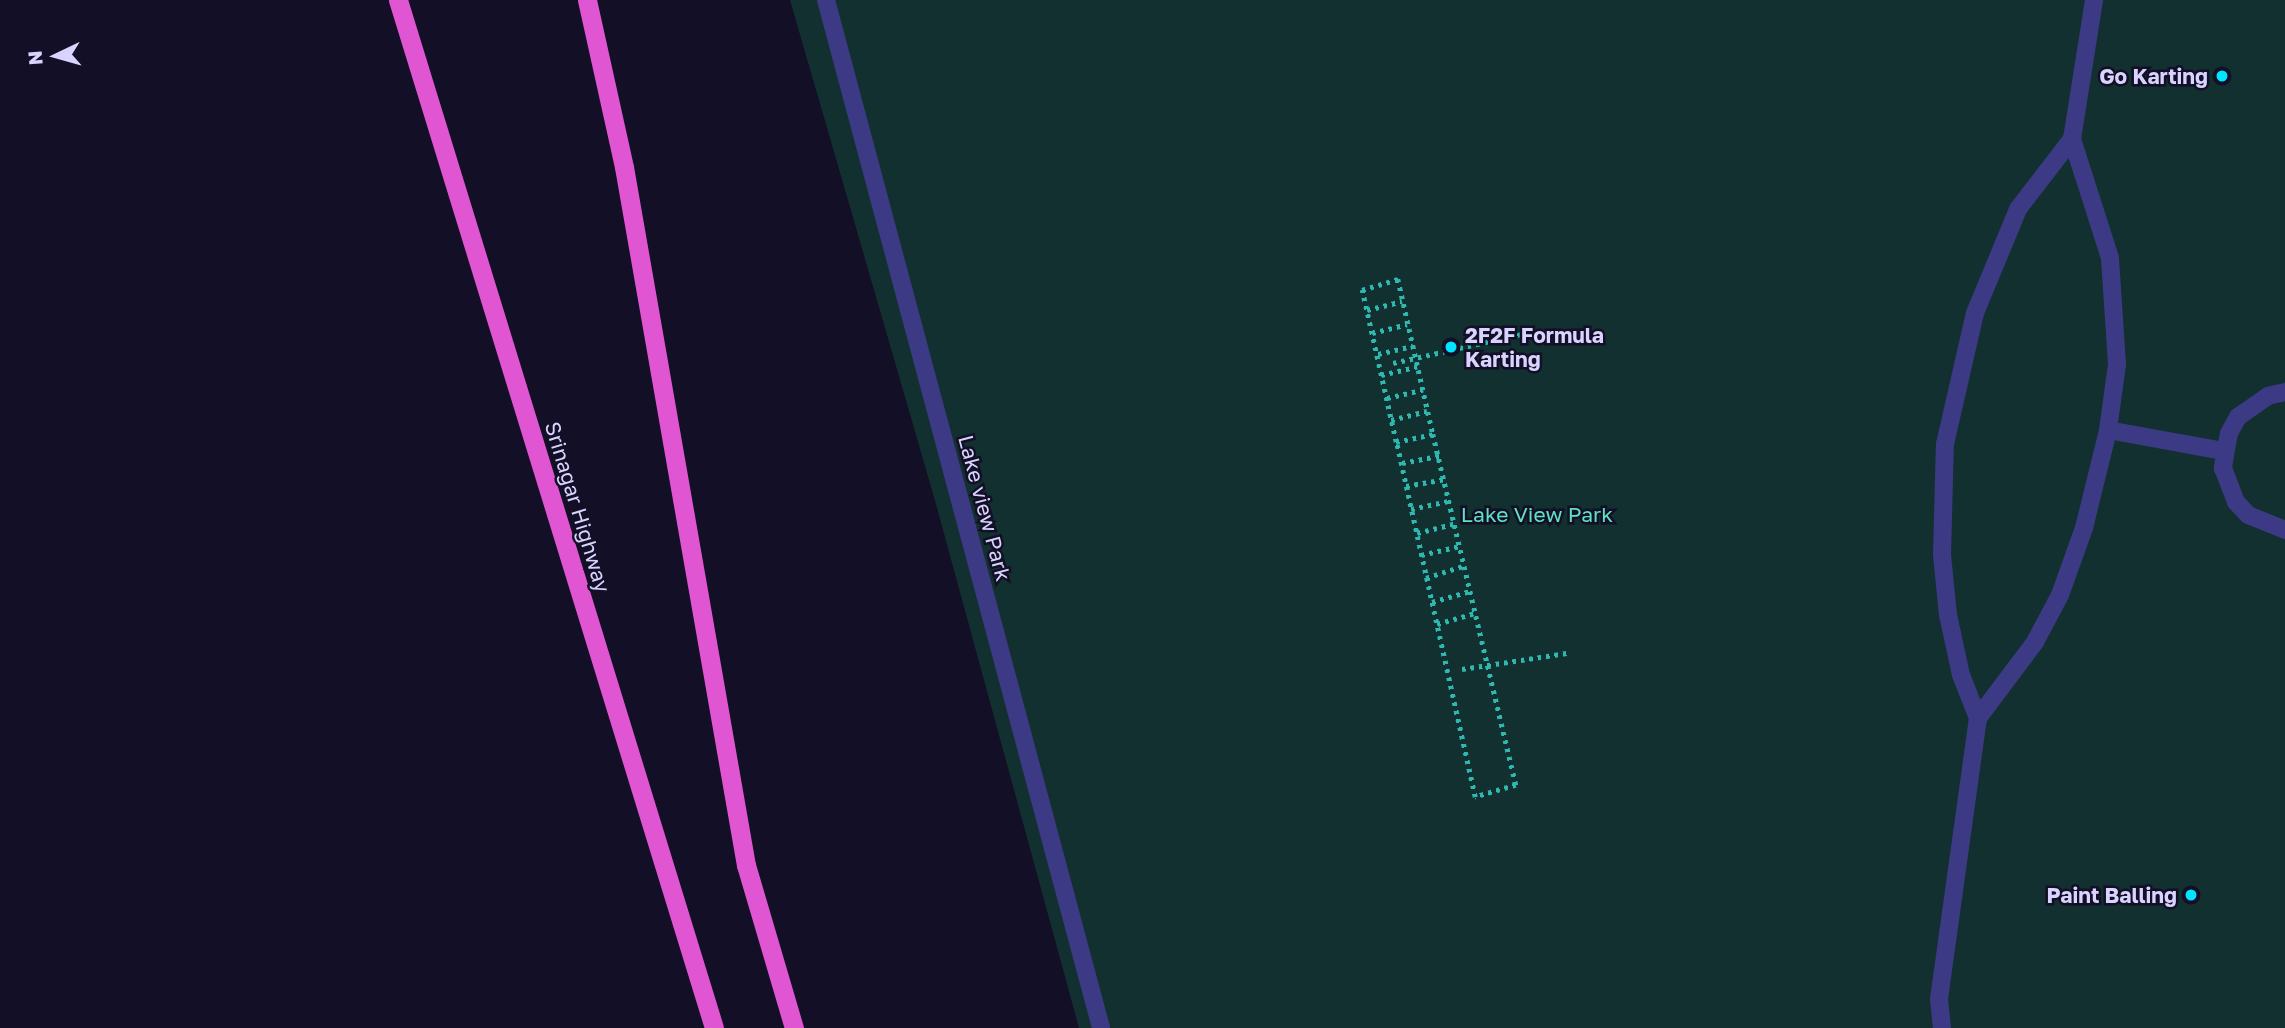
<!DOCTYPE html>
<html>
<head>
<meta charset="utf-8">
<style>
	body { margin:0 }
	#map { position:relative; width:2285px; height:1028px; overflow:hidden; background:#130f26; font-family:"Golos Text",sans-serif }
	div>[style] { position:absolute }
	.green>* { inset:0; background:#12302f }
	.path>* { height:4.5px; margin-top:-2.25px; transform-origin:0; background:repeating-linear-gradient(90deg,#2fb8b0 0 3.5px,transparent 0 8.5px) }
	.minor>* { height:18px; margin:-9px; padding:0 9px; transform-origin:9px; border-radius:9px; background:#3d3a85 }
	.tertiary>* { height:18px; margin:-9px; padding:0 9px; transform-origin:9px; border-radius:9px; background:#3d3a85 }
	.trunk>* { height:19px; margin:-9.5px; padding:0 9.5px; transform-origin:9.5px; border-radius:9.5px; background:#e055d1 }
	.dots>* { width:19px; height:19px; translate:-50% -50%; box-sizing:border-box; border:4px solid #130f26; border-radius:50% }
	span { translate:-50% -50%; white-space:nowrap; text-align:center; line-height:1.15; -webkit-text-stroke:5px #130f26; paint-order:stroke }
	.poi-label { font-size:21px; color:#d9d4ff; font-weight:700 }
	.right { translate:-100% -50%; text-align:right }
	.left { translate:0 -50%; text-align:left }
	.street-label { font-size:21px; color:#d9d4ff }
	.park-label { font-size:21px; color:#5fe0c0 }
	.north { position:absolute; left:21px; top:21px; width:70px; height:70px; -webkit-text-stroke:5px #130f26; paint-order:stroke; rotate:265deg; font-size:19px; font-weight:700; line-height:28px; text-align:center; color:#d9d4ff }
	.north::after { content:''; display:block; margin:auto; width:24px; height:32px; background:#d9d4ff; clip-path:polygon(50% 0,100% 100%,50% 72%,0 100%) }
</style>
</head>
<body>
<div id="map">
	<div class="green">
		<i style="clip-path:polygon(790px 0,2285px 0,2285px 1028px,1079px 1028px,934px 497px)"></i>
	</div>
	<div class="path">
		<i style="left:1367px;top:310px;width:36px;rotate:-14deg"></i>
		<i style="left:1372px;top:333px;width:36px;rotate:-14deg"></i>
		<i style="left:1378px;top:354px;width:36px;rotate:-13deg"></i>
		<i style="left:1393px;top:363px;width:136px;rotate:-12.7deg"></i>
		<i style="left:1381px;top:375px;width:37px;rotate:-13deg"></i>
		<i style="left:1387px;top:398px;width:37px;rotate:-13deg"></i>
		<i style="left:1391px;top:420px;width:37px;rotate:-14deg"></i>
		<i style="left:1433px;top:434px;width:361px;rotate:76.7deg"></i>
		<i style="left:1516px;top:785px;width:43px;rotate:163.7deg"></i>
		<i style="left:1475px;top:797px;width:364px;rotate:-102.5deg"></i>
		<i style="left:1396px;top:442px;width:38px;rotate:-12deg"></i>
		<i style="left:1396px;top:442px;width:156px;rotate:-102.6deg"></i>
		<i style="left:1362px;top:290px;width:38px;rotate:-17deg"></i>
		<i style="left:1398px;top:279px;width:159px;rotate:77.3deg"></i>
		<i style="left:1402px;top:463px;width:38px;rotate:-11deg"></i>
		<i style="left:1406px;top:486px;width:39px;rotate:-10deg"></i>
		<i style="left:1411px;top:509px;width:39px;rotate:-12deg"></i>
		<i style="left:1417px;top:533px;width:38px;rotate:-14deg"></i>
		<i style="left:1421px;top:555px;width:40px;rotate:-13deg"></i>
		<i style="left:1426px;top:578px;width:40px;rotate:-18deg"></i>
		<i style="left:1432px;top:602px;width:40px;rotate:-16deg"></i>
		<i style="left:1437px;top:624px;width:40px;rotate:-16deg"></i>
		<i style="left:1462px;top:669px;width:106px;rotate:-8.7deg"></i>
	</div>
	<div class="minor">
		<i style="left:2285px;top:392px;width:17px;rotate:167deg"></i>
		<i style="left:2268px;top:396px;width:37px;rotate:145deg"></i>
		<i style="left:2238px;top:417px;width:18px;rotate:119deg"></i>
		<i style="left:2229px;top:433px;width:36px;rotate:100deg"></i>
		<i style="left:2223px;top:468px;width:36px;rotate:69deg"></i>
		<i style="left:2236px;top:502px;width:18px;rotate:47deg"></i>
		<i style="left:2248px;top:515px;width:40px;rotate:22deg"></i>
		<i style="left:2108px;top:430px;width:118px;rotate:10.3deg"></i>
		<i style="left:1978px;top:718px;width:95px;rotate:-53.1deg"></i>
		<i style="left:2035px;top:642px;width:53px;rotate:-62deg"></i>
		<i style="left:2060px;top:595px;width:71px;rotate:-70.3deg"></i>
		<i style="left:2084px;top:528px;width:101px;rotate:-76.2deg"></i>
		<i style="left:2108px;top:430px;width:67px;rotate:-82.2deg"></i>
		<i style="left:2117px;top:364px;width:106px;rotate:-93.8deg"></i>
		<i style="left:2110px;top:258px;width:125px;rotate:-107.7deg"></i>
		<i style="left:2072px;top:139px;width:141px;rotate:-81deg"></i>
		<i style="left:1942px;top:1028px;width:29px;rotate:-96deg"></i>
		<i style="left:1939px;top:999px;width:284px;rotate:-82.1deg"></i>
		<i style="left:1978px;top:718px;width:46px;rotate:-111.6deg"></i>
		<i style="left:1961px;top:675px;width:61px;rotate:-102.2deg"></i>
		<i style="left:1948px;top:615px;width:60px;rotate:-95.7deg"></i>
		<i style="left:1942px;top:555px;width:111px;rotate:-88.5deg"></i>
		<i style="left:1945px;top:444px;width:134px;rotate:-77.1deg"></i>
		<i style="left:1975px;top:313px;width:113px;rotate:-67.5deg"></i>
		<i style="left:2018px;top:209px;width:88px;rotate:-52.4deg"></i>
	</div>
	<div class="tertiary">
		<i style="left:826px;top:0;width:1064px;rotate:75.02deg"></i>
	</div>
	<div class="trunk">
		<i style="left:398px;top:0;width:1075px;rotate:72.91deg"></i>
		<i style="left:587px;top:0;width:171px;rotate:77.5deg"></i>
		<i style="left:624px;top:167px;width:709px;rotate:80.09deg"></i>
		<i style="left:746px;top:865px;width:170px;rotate:73.6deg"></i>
	</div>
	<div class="dots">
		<i style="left:2222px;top:76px;background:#00e5ff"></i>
		<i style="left:1451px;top:347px;background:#00e5ff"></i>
		<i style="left:2191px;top:895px;background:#00e5ff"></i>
	</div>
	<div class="poi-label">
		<span class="right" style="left:2208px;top:76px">Go Karting</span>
		<span class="left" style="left:1465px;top:347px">2F2F Formula<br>Karting</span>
		<span class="right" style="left:2177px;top:895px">Paint Balling</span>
	</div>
	<div class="street-label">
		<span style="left:578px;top:507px;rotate:73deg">Srinagar Highway</span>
		<span style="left:985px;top:508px;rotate:75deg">Lake view Park</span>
	</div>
	<div class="park-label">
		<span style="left:1537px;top:514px">Lake View Park</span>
	</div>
	<div class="north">N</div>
</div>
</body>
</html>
